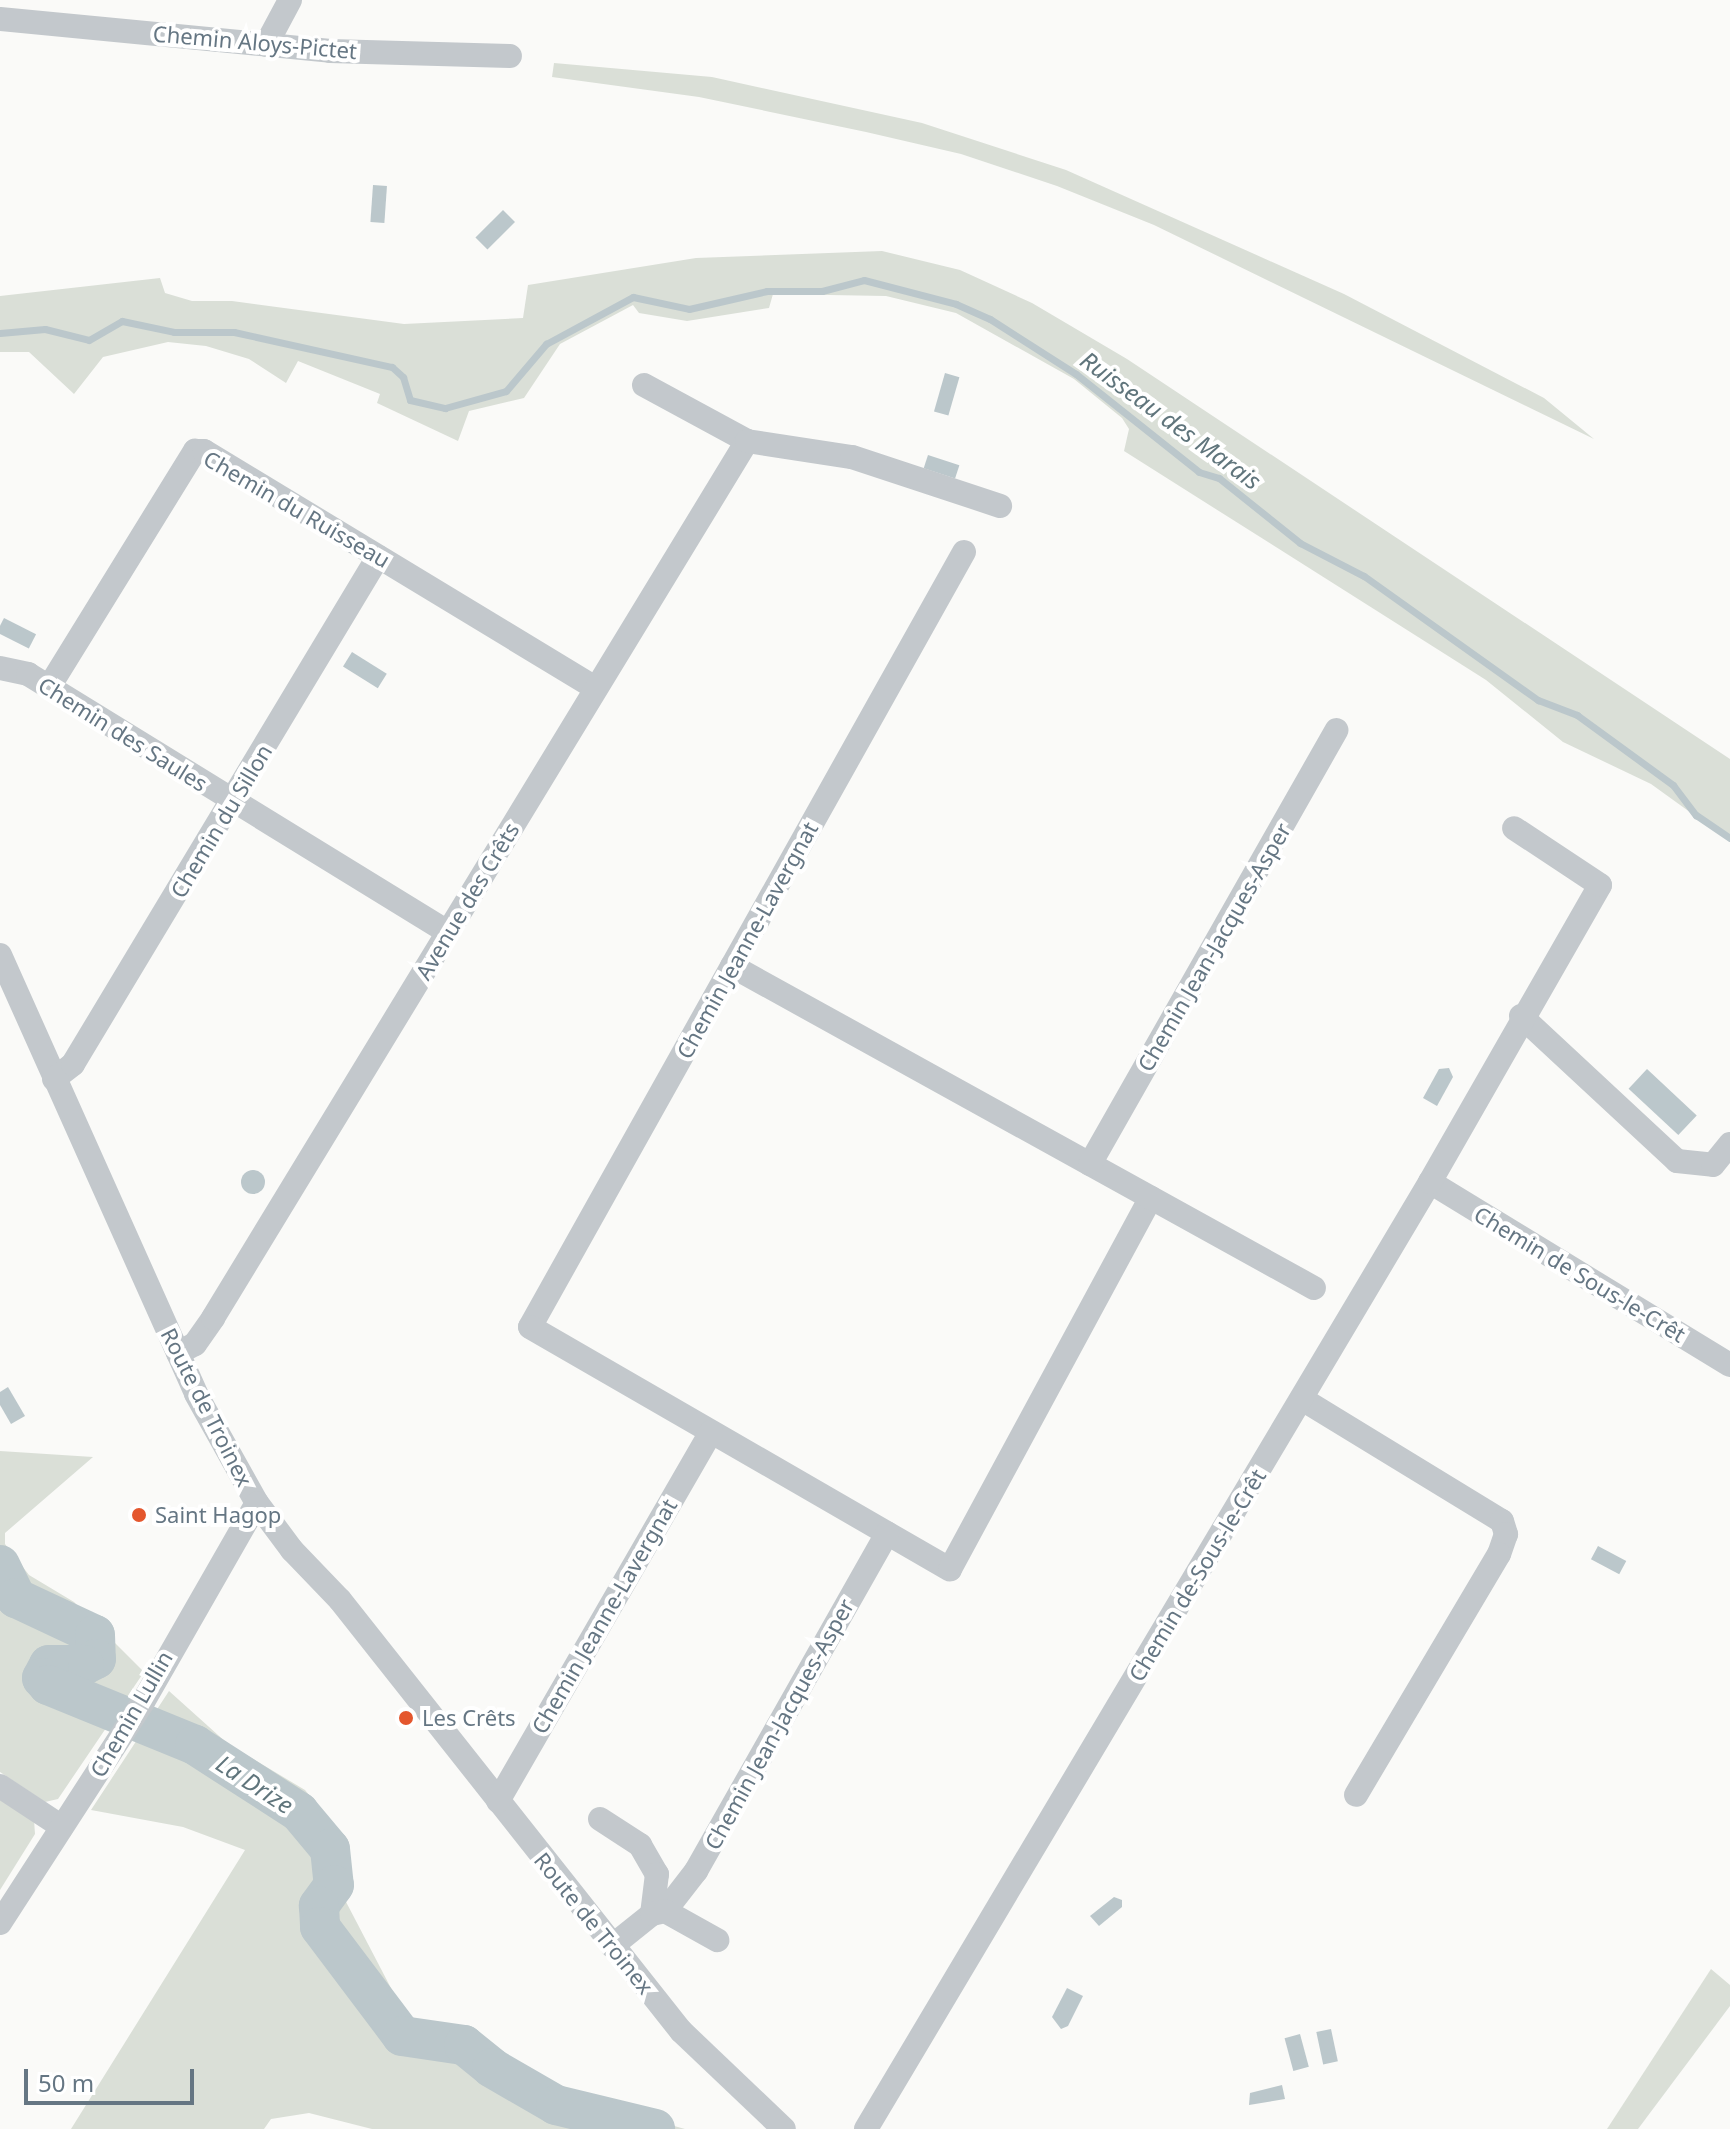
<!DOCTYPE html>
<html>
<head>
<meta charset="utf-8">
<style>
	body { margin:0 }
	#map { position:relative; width:1730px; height:2129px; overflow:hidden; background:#fafaf8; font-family:"Noto Sans",sans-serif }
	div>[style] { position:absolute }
	.green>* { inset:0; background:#dadfd7 }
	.water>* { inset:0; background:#bbc7cb; transform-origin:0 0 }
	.round { border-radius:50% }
	.stream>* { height:7px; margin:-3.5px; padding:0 3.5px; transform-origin:3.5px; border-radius:3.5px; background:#bbc7cb }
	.river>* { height:40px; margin:-20px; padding:0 20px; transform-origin:20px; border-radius:20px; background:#bbc7cb }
	.minor>* { height:24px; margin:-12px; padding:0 12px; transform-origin:12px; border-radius:12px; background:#c3c8cc }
	.dots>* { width:22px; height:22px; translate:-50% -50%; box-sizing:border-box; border:4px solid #fff; border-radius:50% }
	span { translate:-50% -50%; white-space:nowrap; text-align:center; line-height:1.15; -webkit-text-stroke:8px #fff; paint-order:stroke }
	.street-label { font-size:22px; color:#657683 }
	.poi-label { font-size:22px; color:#657683 }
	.left { translate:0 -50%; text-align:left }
	.water-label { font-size:24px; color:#60757c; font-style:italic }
	.scale { position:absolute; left:24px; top:2069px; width:170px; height:36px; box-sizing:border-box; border:4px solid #657683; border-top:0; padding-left:10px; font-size:24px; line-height:28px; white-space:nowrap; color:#657683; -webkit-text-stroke:6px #fff; paint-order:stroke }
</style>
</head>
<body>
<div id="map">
	<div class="green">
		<i style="clip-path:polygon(554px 63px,712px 77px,922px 123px,1066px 170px,1344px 294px,1544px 398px,1594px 439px,1154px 225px,1057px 186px,961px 154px,866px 132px,699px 97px,552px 77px)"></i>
		<i style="clip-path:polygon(882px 251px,960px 270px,1032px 303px,1127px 359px,1730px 759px,1730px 841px,1651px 784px,1563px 742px,1486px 680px,1124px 451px,1129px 429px,1122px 418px,1074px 379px,956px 313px,886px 296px,773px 294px,769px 308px,687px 321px,639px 313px,633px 305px,560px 344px,524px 398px,469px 411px,458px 441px,377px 403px,380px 394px,298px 361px,286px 383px,249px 359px,206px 346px,168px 342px,103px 357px,74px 394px,29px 352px,0 352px,0 296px,160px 278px,165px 293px,192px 301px,232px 301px,404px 324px,523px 318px,528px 285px,696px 258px)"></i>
		<i style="clip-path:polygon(0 1451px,93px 1457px,5px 1533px,5px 1544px,29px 1575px,74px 1602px,144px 1672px,58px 1799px,45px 1802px,0 1772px)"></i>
		<i style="clip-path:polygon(169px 1691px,228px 1744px,305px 1790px,330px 1821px,341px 1850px,344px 1898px,405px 2015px,417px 2023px,467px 2030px,557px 2095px,587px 2109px,610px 2108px,685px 2129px,372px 2129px,309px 2113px,271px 2119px,264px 2129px,71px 2129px,245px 1850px,183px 1827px,91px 1810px)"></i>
		<i style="clip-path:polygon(0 1797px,34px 1820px,35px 1834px,0 1890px)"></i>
		<i style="clip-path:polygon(1711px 1969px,1730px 1985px,1730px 2006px,1638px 2129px,1607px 2129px)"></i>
	</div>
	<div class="water">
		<i style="left:373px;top:185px;width:14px;height:37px;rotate:4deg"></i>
		<i style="left:503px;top:210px;width:17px;height:39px;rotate:45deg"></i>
		<i style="left:945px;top:373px;width:15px;height:40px;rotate:16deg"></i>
		<i style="left:928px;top:455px;width:33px;height:14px;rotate:18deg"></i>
		<i style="left:4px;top:618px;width:36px;height:16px;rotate:27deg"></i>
		<i style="left:352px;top:652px;width:41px;height:17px;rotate:32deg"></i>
		<i style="clip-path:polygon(1449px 1068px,1453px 1077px,1437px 1106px,1423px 1098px,1439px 1069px)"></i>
		<i style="left:1647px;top:1069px;width:68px;height:27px;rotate:43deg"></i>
		<i class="round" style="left:241px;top:1170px;width:24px;height:24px"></i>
		<i style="clip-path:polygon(8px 1387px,25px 1416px,11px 1424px,0 1405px,0 1392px)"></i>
		<i style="left:1598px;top:1546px;width:32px;height:15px;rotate:28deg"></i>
		<i style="clip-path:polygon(1114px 1897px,1122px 1900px,1122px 1907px,1099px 1926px,1090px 1916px)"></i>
		<i style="clip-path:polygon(1067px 1988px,1083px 1996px,1068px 2026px,1061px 2029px,1052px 2017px)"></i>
		<i style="left:1331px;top:2029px;width:33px;height:15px;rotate:78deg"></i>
		<i style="left:1300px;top:2034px;width:34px;height:16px;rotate:75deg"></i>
		<i style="clip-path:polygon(1282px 2085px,1285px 2099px,1249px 2105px,1250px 2093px)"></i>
	</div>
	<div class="stream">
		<i style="left:0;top:333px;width:45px;rotate:-5.1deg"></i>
		<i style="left:45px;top:329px;width:45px;rotate:14deg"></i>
		<i style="left:89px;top:340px;width:38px;rotate:-30deg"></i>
		<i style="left:122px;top:321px;width:53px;rotate:11.9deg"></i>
		<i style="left:174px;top:332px;width:60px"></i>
		<i style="left:234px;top:332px;width:162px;rotate:12.5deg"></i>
		<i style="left:392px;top:367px;width:15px;rotate:42deg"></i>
		<i style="left:403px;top:377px;width:24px;rotate:73deg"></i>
		<i style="left:410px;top:400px;width:36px;rotate:13deg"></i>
		<i style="left:445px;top:408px;width:63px;rotate:-15.6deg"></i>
		<i style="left:506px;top:391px;width:62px;rotate:-49.6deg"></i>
		<i style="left:546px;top:344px;width:99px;rotate:-28.4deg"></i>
		<i style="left:633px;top:297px;width:57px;rotate:12.1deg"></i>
		<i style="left:689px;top:309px;width:80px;rotate:-13deg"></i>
		<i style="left:767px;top:291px;width:55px"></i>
		<i style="left:822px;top:291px;width:43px;rotate:-14.7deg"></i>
		<i style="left:864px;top:280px;width:95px;rotate:14.6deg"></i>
		<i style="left:956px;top:304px;width:37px;rotate:24deg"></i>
		<i style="left:990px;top:319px;width:102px;rotate:32.6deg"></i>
		<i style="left:1076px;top:374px;width:157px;rotate:38.5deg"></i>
		<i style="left:1199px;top:472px;width:21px;rotate:17deg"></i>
		<i style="left:1219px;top:478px;width:104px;rotate:38.7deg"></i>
		<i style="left:1300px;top:543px;width:72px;rotate:27.3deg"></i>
		<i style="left:1364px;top:576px;width:214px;rotate:35.5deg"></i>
		<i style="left:1538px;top:700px;width:42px;rotate:21deg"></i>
		<i style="left:1577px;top:715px;width:119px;rotate:36.1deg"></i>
		<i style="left:1673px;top:785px;width:38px;rotate:53deg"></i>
		<i style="left:1696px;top:815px;width:41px;rotate:34.1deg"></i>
		<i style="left:360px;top:1996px;width:13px;rotate:-42deg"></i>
	</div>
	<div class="river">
		<i style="left:0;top:1565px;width:37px;rotate:64deg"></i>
		<i style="left:16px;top:1598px;width:87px;rotate:25.1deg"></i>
		<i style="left:95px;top:1635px;width:24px;rotate:88deg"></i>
		<i style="left:96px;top:1659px;width:13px;rotate:153deg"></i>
		<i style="left:84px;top:1665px;width:35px;rotate:180deg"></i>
		<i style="left:49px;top:1665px;width:15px;rotate:118deg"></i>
		<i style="left:42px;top:1678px;width:9px;rotate:49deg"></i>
		<i style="left:48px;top:1685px;width:159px;rotate:22.2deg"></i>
		<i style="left:195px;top:1745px;width:124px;rotate:32.8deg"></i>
		<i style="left:299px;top:1812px;width:48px;rotate:50deg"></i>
		<i style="left:330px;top:1849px;width:36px;rotate:84deg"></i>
		<i style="left:334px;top:1885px;width:26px;rotate:126deg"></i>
		<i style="left:319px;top:1906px;width:21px;rotate:87deg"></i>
		<i style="left:320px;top:1927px;width:136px;rotate:53deg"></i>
		<i style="left:402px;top:2036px;width:63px;rotate:8.3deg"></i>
		<i style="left:464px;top:2045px;width:36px;rotate:39deg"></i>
		<i style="left:492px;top:2068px;width:74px;rotate:30deg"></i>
		<i style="left:556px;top:2105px;width:102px;rotate:13.6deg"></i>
	</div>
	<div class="minor">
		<i style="left:0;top:19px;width:332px;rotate:5.5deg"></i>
		<i style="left:330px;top:51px;width:180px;rotate:1.6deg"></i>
		<i style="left:266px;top:45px;width:51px;rotate:-61.9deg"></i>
		<i style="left:644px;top:385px;width:117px;rotate:28.5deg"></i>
		<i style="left:964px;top:552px;width:888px;rotate:119.25deg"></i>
		<i style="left:530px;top:1327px;width:485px;rotate:30deg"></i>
		<i style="left:950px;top:1569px;width:422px;rotate:-61.6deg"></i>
		<i style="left:0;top:668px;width:29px;rotate:12deg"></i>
		<i style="left:28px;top:674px;width:493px;rotate:31.6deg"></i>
		<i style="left:49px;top:687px;width:278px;rotate:-58.3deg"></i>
		<i style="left:195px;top:451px;width:9px"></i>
		<i style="left:204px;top:451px;width:458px;rotate:31.2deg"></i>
		<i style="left:0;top:955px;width:481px;rotate:65.9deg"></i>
		<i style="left:196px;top:1394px;width:125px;rotate:60.8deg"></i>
		<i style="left:257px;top:1503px;width:59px;rotate:53.3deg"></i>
		<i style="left:292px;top:1550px;width:69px;rotate:46.2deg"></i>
		<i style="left:340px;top:1600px;width:550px;rotate:51.65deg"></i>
		<i style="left:681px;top:2031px;width:142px;rotate:43.6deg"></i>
		<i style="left:732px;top:966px;width:665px;rotate:28.95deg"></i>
		<i style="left:1521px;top:1016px;width:213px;rotate:42.9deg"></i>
		<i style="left:1677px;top:1161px;width:36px;rotate:6deg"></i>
		<i style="left:1713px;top:1165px;width:27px;rotate:-51deg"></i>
		<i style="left:54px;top:1079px;width:24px;rotate:-38deg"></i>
		<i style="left:73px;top:1064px;width:592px;rotate:-58.97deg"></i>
		<i style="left:1090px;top:1164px;width:499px;rotate:-60.4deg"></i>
		<i style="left:1430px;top:1182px;width:351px;rotate:31.4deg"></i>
		<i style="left:178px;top:1353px;width:19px;rotate:-28deg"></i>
		<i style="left:195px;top:1344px;width:32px;rotate:-55deg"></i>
		<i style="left:213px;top:1318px;width:1027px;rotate:-58.66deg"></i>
		<i style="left:747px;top:441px;width:106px;rotate:8.7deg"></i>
		<i style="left:852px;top:457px;width:156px;rotate:18.3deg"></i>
		<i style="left:1302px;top:1399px;width:234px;rotate:31.4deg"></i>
		<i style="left:1502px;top:1521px;width:14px;rotate:73deg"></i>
		<i style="left:1506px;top:1534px;width:21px;rotate:109deg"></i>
		<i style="left:1499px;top:1554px;width:280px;rotate:120.7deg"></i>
		<i style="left:0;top:1786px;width:74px;rotate:33.5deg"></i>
		<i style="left:498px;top:1801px;width:426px;rotate:-60deg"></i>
		<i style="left:600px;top:1819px;width:48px;rotate:33deg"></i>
		<i style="left:640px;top:1845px;width:34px;rotate:60deg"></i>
		<i style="left:657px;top:1874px;width:40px;rotate:97.1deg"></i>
		<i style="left:652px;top:1914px;width:51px;rotate:141.3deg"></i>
		<i style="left:665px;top:1911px;width:51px;rotate:-52.2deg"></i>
		<i style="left:696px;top:1871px;width:388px;rotate:-60.5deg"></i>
		<i style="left:652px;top:1914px;width:13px;rotate:-13deg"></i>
		<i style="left:665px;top:1911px;width:60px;rotate:29.1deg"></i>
		<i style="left:0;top:1923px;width:263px;rotate:-57.1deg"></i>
		<i style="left:143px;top:1702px;width:229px;rotate:-60.2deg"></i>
		<i style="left:866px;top:2129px;width:1102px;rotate:-59.22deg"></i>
		<i style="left:1430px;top:1182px;width:342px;rotate:-60.2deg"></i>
		<i style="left:1600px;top:885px;width:103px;rotate:-146.5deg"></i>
	</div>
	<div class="dots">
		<i style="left:139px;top:1515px;background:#e4572e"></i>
		<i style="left:406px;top:1718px;background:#e4572e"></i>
	</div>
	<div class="street-label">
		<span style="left:255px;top:42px;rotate:5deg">Chemin Aloys-Pictet</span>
		<span style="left:297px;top:509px;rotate:30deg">Chemin du Ruisseau</span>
		<span style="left:123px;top:734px;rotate:32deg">Chemin des Saules</span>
		<span style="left:221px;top:821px;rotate:-59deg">Chemin du Sillon</span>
		<span style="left:467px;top:901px;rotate:-59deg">Avenue des Crêts</span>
		<span style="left:747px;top:940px;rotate:-61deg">Chemin Jeanne-Lavergnat</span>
		<span style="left:1214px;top:947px;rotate:-60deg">Chemin Jean-Jacques-Asper</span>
		<span style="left:1580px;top:1274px;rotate:31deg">Chemin de Sous-le-Crêt</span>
		<span style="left:207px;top:1407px;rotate:63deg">Route de Troinex</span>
		<span style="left:1197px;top:1575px;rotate:-59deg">Chemin de-Sous-le-Crêt</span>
		<span style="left:604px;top:1616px;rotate:-60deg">Chemin Jeanne-Lavergnat</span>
		<span style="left:131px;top:1714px;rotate:-60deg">Chemin Lullin</span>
		<span style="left:779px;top:1724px;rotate:-61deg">Chemin Jean-Jacques-Asper</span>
		<span style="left:594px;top:1923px;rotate:51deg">Route de Troinex</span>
	</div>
	<div class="poi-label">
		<span class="left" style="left:155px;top:1515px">Saint Hagop</span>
		<span class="left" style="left:422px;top:1718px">Les Crêts</span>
	</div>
	<div class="water-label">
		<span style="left:1171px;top:420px;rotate:36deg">Ruisseau des Marais</span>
		<span style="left:255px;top:1784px;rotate:33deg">La Drize</span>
	</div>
	<div class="scale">50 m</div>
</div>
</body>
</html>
